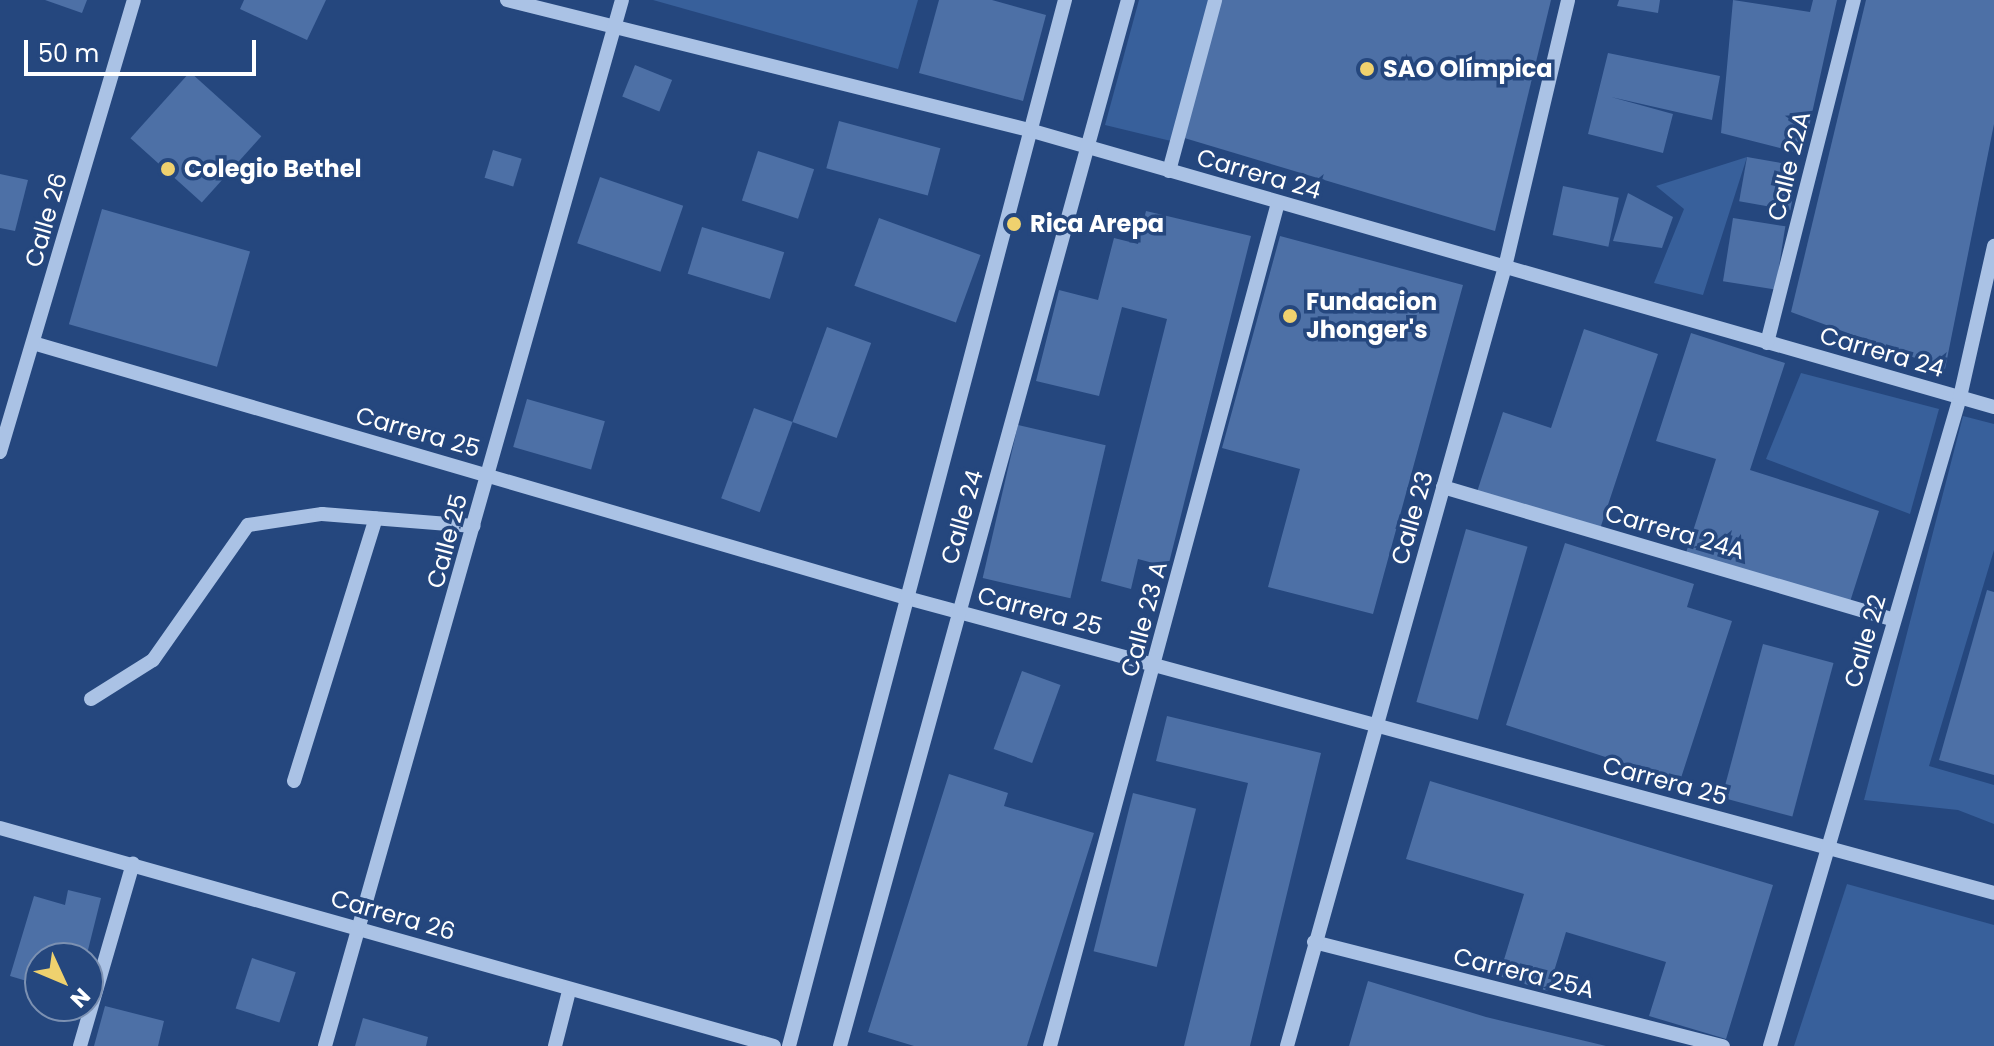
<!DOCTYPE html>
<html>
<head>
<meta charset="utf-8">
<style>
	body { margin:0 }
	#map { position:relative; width:1994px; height:1046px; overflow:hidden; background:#25477e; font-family:Poppins,sans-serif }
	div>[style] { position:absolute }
	.green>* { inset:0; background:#38609b }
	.building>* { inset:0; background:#4d70a6; transform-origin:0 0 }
	.minor>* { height:14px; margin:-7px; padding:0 7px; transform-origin:7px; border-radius:7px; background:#aac2e5 }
	.dots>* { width:22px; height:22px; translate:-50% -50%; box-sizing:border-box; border:4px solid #25477e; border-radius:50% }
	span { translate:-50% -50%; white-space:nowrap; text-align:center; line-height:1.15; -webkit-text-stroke:7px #25477e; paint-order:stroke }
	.poi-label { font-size:24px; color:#fff; font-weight:700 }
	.left { translate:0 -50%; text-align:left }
	.street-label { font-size:24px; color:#fff }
	.north { position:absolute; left:24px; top:942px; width:80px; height:80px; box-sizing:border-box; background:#25477e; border:2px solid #7c91b2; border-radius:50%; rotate:134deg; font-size:22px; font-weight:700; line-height:32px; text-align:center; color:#fff }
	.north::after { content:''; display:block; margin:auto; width:28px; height:36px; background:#efd16e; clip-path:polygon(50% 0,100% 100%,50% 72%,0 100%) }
	.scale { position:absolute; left:24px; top:40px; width:232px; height:36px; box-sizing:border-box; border:4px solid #fff; border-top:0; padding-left:10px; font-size:24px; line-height:28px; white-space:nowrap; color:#fff; -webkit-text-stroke:6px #25477e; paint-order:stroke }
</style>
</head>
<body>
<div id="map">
	<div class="green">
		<i style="clip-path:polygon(653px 0,918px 0,898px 69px)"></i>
		<i style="clip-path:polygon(1139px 0,1211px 0,1171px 141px,1105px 125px)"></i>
		<i style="clip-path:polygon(1747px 157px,1703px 295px,1654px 283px,1684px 209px,1656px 186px)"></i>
		<i style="clip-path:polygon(1801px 373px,1939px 409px,1910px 514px,1766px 459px)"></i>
		<i style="clip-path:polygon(1963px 416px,1994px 424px,1994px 550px,1929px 766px,1994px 785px,1994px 824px,1958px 810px,1864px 800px)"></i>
		<i style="clip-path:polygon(1847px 884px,1994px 925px,1994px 1046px,1794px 1046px)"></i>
	</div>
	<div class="building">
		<i style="clip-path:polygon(45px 0,87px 0,82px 13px)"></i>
		<i style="clip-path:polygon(244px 0,326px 0,307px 40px,240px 9px)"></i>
		<i style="clip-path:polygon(939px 0,992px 0,1046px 15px,1023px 101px,919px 73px)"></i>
		<i style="clip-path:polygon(1220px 0,1551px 0,1495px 231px,1181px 137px)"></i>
		<i style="clip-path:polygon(1619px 0,1660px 0,1658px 13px,1617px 6px)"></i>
		<i style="clip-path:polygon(1733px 0,1810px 12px,1813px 0,1837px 0,1803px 154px,1721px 133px)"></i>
		<i style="clip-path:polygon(1866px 0,1994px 0,1994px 124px,1945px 369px,1791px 312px)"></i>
		<i style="clip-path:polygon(1608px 53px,1720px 76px,1712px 120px,1611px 97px,1673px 114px,1663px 153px,1588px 134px)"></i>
		<i style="left:635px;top:65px;width:40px;height:34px;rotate:22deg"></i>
		<i style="left:190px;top:72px;width:96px;height:89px;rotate:42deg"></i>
		<i style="left:839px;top:121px;width:105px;height:49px;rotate:15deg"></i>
		<i style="left:493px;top:150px;width:30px;height:29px;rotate:17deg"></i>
		<i style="left:758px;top:151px;width:59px;height:52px;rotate:18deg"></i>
		<i style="left:1747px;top:157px;width:52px;height:45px;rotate:10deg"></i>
		<i style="clip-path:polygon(0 174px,28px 180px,15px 231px,0 228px)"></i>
		<i style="left:600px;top:177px;width:88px;height:70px;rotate:19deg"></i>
		<i style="left:1563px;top:186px;width:57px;height:50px;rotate:12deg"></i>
		<i style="clip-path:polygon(1628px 193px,1673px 217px,1662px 248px,1613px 241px)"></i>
		<i style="left:102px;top:209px;width:154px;height:120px;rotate:16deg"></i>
		<i style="clip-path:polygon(1146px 211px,1251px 236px,1168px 567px,1138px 559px,1131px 589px,1101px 581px,1167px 319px,1122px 307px,1099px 396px,1036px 381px,1059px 290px,1098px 300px,1114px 238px,1138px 244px)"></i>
		<i style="left:879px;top:218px;width:108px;height:72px;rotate:20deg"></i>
		<i style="left:1733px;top:218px;width:53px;height:64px;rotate:9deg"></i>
		<i style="left:702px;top:227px;width:86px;height:49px;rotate:17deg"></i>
		<i style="clip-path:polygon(1280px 236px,1463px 285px,1373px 614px,1268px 587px,1300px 469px,1222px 448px)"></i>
		<i style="left:827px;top:327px;width:47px;height:101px;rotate:20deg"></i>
		<i style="clip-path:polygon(1584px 329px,1658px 354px,1599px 532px,1477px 492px,1503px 412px,1551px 428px)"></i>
		<i style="clip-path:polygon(1691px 333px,1785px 363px,1750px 470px,1879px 511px,1849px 605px,1686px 553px,1716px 459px,1656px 441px)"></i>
		<i style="left:527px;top:399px;width:81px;height:50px;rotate:16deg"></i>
		<i style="left:754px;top:408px;width:41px;height:96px;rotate:20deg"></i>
		<i style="left:1018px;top:425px;width:90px;height:157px;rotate:13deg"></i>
		<i style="left:1466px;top:529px;width:64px;height:180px;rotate:16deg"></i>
		<i style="clip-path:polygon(1565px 543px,1694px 584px,1687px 607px,1732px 621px,1680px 781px,1506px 725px)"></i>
		<i style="clip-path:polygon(1987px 590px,1994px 592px,1994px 775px,1939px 760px)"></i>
		<i style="left:1763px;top:644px;width:73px;height:159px;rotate:15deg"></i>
		<i style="left:1022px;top:671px;width:41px;height:83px;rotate:20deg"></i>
		<i style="clip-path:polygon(1167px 716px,1321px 753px,1250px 1046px,1184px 1046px,1248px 783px,1156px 761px)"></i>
		<i style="clip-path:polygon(949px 774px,1008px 793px,1004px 806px,1094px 833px,1027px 1046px,914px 1046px,868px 1032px)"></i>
		<i style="clip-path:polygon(1430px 781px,1773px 885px,1726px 1039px,1649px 1016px,1666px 962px,1566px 932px,1548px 991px,1499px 976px,1524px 894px,1406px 859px)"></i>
		<i style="left:1133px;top:793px;width:65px;height:163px;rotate:14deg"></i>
		<i style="clip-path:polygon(68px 890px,101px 898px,86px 958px,40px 958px,40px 985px,10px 976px,34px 896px,65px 905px)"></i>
		<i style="left:252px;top:958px;width:46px;height:53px;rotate:18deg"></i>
		<i style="clip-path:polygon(1368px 981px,1486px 1017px,1606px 1046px,1349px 1046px)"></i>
		<i style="clip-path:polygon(105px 1006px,164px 1021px,158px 1046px,94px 1046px)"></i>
		<i style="clip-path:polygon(363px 1018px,428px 1037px,426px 1046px,355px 1046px)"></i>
	</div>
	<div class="minor">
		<i style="left:507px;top:0;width:538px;rotate:13.98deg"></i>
		<i style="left:1029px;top:130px;width:1004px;rotate:16.02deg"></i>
		<i style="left:1169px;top:171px;width:177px;rotate:-74.9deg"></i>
		<i style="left:33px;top:343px;width:910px;rotate:16.27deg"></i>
		<i style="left:907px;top:598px;width:1126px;rotate:15.18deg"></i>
		<i style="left:1767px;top:343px;width:354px;rotate:-75.8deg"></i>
		<i style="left:0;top:452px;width:471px;rotate:-73.5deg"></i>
		<i style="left:1443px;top:487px;width:470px;rotate:16.4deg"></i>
		<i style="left:91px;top:699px;width:73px;rotate:-32.2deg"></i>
		<i style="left:153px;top:660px;width:165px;rotate:-54.9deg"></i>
		<i style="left:248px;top:525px;width:75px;rotate:-8.5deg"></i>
		<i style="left:322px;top:514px;width:152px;rotate:4.5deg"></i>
		<i style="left:294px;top:781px;width:275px;rotate:-72.7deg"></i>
		<i style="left:0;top:828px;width:804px;rotate:15.73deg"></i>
		<i style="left:1314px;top:942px;width:422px;rotate:14.3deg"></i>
		<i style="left:80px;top:1046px;width:190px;rotate:-73.8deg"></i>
		<i style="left:325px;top:1046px;width:1087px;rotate:-74.15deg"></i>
		<i style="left:555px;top:1046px;width:57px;rotate:-75.7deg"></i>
		<i style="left:789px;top:1046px;width:1082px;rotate:-75.22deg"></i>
		<i style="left:840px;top:1046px;width:1085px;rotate:-74.61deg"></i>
		<i style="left:1050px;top:1046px;width:873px;rotate:-74.87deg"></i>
		<i style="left:1287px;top:1046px;width:809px;rotate:-74.37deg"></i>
		<i style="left:1505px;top:267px;width:274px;rotate:-76.7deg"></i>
		<i style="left:1770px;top:1046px;width:676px;rotate:-73.68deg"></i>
		<i style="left:1960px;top:397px;width:155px;rotate:-77.3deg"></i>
	</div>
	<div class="dots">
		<i style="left:1367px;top:69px;background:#efd16e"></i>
		<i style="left:168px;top:169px;background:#efd16e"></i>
		<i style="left:1014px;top:224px;background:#efd16e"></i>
		<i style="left:1290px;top:316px;background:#efd16e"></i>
	</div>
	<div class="poi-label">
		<span class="left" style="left:1383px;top:69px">SAO Olímpica</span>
		<span class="left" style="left:184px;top:169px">Colegio Bethel</span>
		<span class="left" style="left:1030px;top:224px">Rica Arepa</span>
		<span class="left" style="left:1306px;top:316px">Fundacion<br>Jhonger's</span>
	</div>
	<div class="street-label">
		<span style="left:1789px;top:166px;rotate:-76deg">Calle 22A</span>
		<span style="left:1259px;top:174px;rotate:16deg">Carrera 24</span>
		<span style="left:46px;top:220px;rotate:-74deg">Calle 26</span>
		<span style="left:1882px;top:352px;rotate:16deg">Carrera 24</span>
		<span style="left:418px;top:432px;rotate:16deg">Carrera 25</span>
		<span style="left:962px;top:517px;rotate:-74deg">Calle 24</span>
		<span style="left:1412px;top:518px;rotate:-74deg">Calle 23</span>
		<span style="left:1675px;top:532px;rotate:16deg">Carrera 24A</span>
		<span style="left:447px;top:541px;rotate:-75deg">Calle 25</span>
		<span style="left:1040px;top:611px;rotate:15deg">Carrera 25</span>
		<span style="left:1144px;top:619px;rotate:-75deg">Calle 23 A</span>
		<span style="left:1865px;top:641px;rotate:-74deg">Calle 22</span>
		<span style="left:1665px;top:781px;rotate:15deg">Carrera 25</span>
		<span style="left:393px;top:915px;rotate:16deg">Carrera 26</span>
		<span style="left:1524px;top:973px;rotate:14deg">Carrera 25A</span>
	</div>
	<div class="north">N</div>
	<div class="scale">50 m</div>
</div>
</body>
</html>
